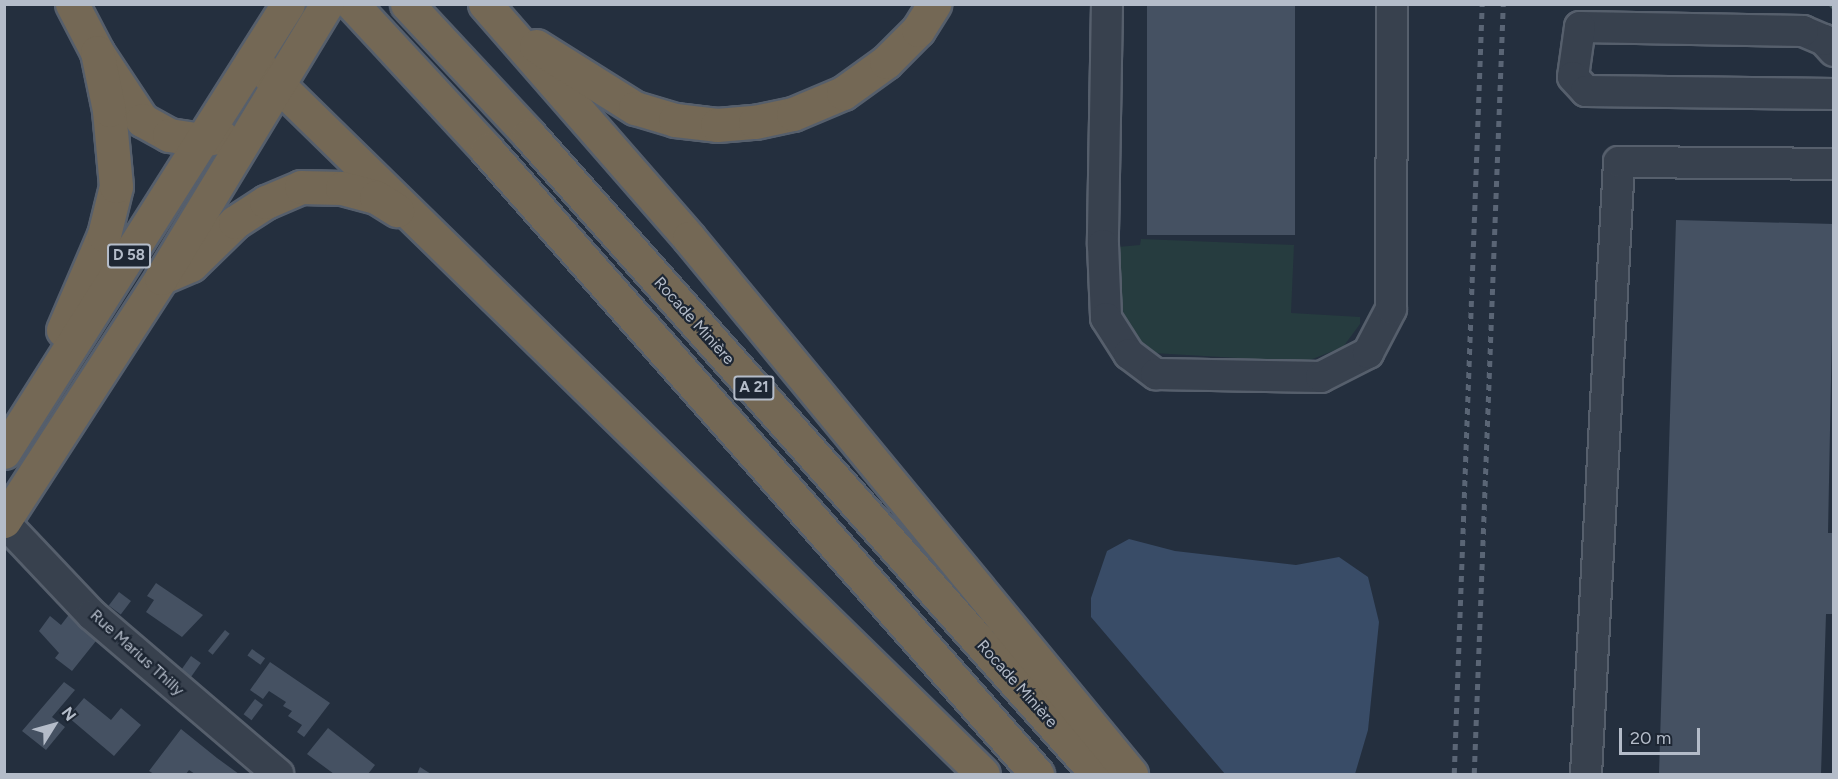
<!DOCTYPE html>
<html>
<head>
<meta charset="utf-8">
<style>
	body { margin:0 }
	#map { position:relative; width:1838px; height:779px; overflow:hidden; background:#242f3e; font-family:Figtree,sans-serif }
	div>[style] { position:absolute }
	.green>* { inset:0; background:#263c3f }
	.water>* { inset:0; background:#394c67 }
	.building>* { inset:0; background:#455162; transform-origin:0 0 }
	.path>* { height:4px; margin-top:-2px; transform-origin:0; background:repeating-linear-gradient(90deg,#44595c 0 4.5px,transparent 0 9px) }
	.roads { filter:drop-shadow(2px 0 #565f6c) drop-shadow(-2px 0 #565f6c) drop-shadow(0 2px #565f6c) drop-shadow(0 -2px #565f6c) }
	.minor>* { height:30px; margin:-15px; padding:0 15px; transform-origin:15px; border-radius:15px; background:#38414e }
	.highway>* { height:33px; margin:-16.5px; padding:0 16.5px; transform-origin:16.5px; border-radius:16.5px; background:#746855 }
	.rail>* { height:4.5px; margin-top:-2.25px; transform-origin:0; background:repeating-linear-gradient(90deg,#5a6575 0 6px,transparent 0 12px) }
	span { translate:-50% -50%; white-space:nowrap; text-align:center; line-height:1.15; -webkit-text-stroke:4.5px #1d2633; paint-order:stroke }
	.shield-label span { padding:2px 4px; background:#1d2633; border:2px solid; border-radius:4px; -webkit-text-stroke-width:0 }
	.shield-label { font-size:15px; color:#b4bcc9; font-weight:700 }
	.street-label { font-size:16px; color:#b4bcc9 }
	.frame { position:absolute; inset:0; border:6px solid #b4bcc9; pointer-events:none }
	.north { position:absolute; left:24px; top:695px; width:60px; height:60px; -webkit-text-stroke:4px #1d2633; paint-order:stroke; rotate:53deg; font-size:16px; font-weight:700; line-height:24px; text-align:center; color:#b4bcc9 }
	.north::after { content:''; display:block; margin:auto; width:21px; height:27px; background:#b4bcc9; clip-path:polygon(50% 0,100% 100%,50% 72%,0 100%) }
	.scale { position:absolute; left:1619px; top:728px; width:81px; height:27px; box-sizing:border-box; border:3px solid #b4bcc9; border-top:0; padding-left:8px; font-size:18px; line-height:21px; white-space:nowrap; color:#b4bcc9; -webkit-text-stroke:4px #1d2633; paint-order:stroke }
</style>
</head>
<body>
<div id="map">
	<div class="green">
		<i style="clip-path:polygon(1141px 239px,1294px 245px,1291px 313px,1360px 317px,1360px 324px,1343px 347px,1305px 362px,1153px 353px,1137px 344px,1121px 317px,1117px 298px,1118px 247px,1140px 245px)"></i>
	</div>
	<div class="water">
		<i style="clip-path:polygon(1129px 539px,1175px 551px,1296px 565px,1339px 557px,1368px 577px,1379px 622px,1368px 730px,1355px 774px,1225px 774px,1091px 617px,1091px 598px,1107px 551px)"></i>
	</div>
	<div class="building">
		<i style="left:1147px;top:4px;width:148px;height:231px"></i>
		<i style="clip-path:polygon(1676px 220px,1834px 224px,1828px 533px,1834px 533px,1834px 614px,1826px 614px,1821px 774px,1659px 774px)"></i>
		<i style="clip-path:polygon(156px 583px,203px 615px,182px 637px,146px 612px,154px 600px,147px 596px)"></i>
		<i style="left:119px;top:592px;width:15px;height:17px;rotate:37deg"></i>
		<i style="clip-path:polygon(71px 612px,100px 636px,72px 671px,55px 658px,59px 653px,39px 631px,50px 616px,61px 625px)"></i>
		<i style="left:225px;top:630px;width:6px;height:27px;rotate:39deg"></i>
		<i style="left:252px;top:649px;width:16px;height:8px;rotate:35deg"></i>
		<i style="left:191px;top:656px;width:12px;height:19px;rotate:35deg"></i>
		<i style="clip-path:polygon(270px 662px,330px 703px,304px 737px,297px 732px,302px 725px,288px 716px,292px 711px,283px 706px,286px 702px,269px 691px,263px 699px,250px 690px)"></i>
		<i style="clip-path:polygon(64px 682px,75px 690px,52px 717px,65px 727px,46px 750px,22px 731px)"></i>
		<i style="clip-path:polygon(84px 698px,111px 720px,121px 708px,141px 725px,114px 756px,68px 717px)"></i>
		<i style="left:255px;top:699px;width:10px;height:19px;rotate:37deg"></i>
		<i style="clip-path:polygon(328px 728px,375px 765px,368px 774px,334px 774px,307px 754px)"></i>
		<i style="clip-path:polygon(181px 729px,217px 758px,239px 774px,195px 774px,189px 770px,186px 774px,154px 774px,149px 771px)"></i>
		<i style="clip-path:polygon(420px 767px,431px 774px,417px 774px)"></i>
	</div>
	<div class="path">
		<i style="left:1830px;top:4px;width:6px;rotate:45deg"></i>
	</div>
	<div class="roads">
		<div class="minor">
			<i style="left:1107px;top:4px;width:241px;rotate:91deg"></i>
			<i style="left:1103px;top:245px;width:73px;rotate:87.6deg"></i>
			<i style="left:1106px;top:318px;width:43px;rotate:57.4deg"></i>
			<i style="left:1129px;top:354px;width:34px;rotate:37deg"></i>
			<i style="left:1156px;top:374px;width:165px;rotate:1deg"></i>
			<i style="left:1321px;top:377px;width:53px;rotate:-27.1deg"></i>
			<i style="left:1368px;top:353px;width:50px;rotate:-62.4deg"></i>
			<i style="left:1391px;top:309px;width:305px;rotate:-89.8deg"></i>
			<i style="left:1834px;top:51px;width:15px;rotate:-132deg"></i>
			<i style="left:1824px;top:40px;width:23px;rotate:-157deg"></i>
			<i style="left:1803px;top:31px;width:223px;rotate:-179deg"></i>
			<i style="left:1580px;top:27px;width:50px;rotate:98deg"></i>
			<i style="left:1573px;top:77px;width:19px;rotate:47deg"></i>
			<i style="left:1586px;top:91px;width:248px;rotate:0.7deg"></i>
			<i style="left:4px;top:522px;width:128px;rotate:46.6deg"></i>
			<i style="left:92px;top:615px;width:245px;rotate:40.5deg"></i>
			<i style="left:1586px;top:774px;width:613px;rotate:-86.91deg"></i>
			<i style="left:1619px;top:162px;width:215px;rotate:0.5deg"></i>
		</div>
		<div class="highway">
			<i style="left:72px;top:4px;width:54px;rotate:62.5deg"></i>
			<i style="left:97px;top:52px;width:82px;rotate:56.5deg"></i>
			<i style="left:142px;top:120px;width:31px;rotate:29deg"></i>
			<i style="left:169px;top:135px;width:33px;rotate:9deg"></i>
			<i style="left:202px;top:140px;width:19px;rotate:-12deg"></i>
			<i style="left:352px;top:4px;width:199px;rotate:47.2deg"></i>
			<i style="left:487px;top:150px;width:832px;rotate:48.61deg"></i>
			<i style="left:407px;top:4px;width:179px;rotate:47deg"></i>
			<i style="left:529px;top:135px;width:855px;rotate:48.37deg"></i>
			<i style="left:485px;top:4px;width:310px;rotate:48.9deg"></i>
			<i style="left:689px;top:238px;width:695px;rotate:50.49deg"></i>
			<i style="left:536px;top:46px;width:117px;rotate:32.1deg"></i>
			<i style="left:635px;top:108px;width:42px;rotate:16.7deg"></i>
			<i style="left:675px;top:120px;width:42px;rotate:6.8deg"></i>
			<i style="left:717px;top:125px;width:38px;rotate:-5deg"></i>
			<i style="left:755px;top:122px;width:39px;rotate:-12deg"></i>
			<i style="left:793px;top:114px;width:54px;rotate:-22.8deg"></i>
			<i style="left:843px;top:93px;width:53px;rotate:-35.8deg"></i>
			<i style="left:886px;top:62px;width:45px;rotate:-45deg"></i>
			<i style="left:918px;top:30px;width:31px;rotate:-58deg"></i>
			<i style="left:253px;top:60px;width:1021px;rotate:44.37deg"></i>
			<i style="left:165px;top:276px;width:28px;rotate:-23deg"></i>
			<i style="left:191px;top:265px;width:62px;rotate:-44.3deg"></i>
			<i style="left:235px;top:222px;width:37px;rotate:-33deg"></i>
			<i style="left:266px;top:202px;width:38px;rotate:-23deg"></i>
			<i style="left:301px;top:187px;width:41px;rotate:1.4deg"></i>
			<i style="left:342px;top:188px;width:35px;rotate:15deg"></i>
			<i style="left:376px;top:197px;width:25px;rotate:32deg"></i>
			<i style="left:63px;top:330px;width:103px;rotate:-66.7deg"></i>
			<i style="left:104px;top:235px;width:50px;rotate:-76.2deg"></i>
			<i style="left:116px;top:186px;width:76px;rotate:-95.3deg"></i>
			<i style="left:109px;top:110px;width:59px;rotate:-101.7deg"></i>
			<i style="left:4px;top:452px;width:530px;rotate:-57.63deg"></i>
			<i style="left:4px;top:521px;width:289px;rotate:-57.1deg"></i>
			<i style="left:161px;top:278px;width:320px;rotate:-58.8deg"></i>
		</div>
	</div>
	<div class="rail">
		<i style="left:1454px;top:774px;width:771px;rotate:-87.92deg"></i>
		<i style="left:1474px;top:774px;width:771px;rotate:-87.84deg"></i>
	</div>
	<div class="shield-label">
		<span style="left:129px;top:256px">D 58</span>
		<span style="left:754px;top:388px">A 21</span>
	</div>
	<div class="street-label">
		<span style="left:694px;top:321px;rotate:48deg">Rocade Minière</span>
		<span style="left:137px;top:653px;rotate:42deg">Rue Marius Thilly</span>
		<span style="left:1017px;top:684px;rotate:48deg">Rocade Minière</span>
	</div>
	<div class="frame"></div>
	<div class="north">N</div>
	<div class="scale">20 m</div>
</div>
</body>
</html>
